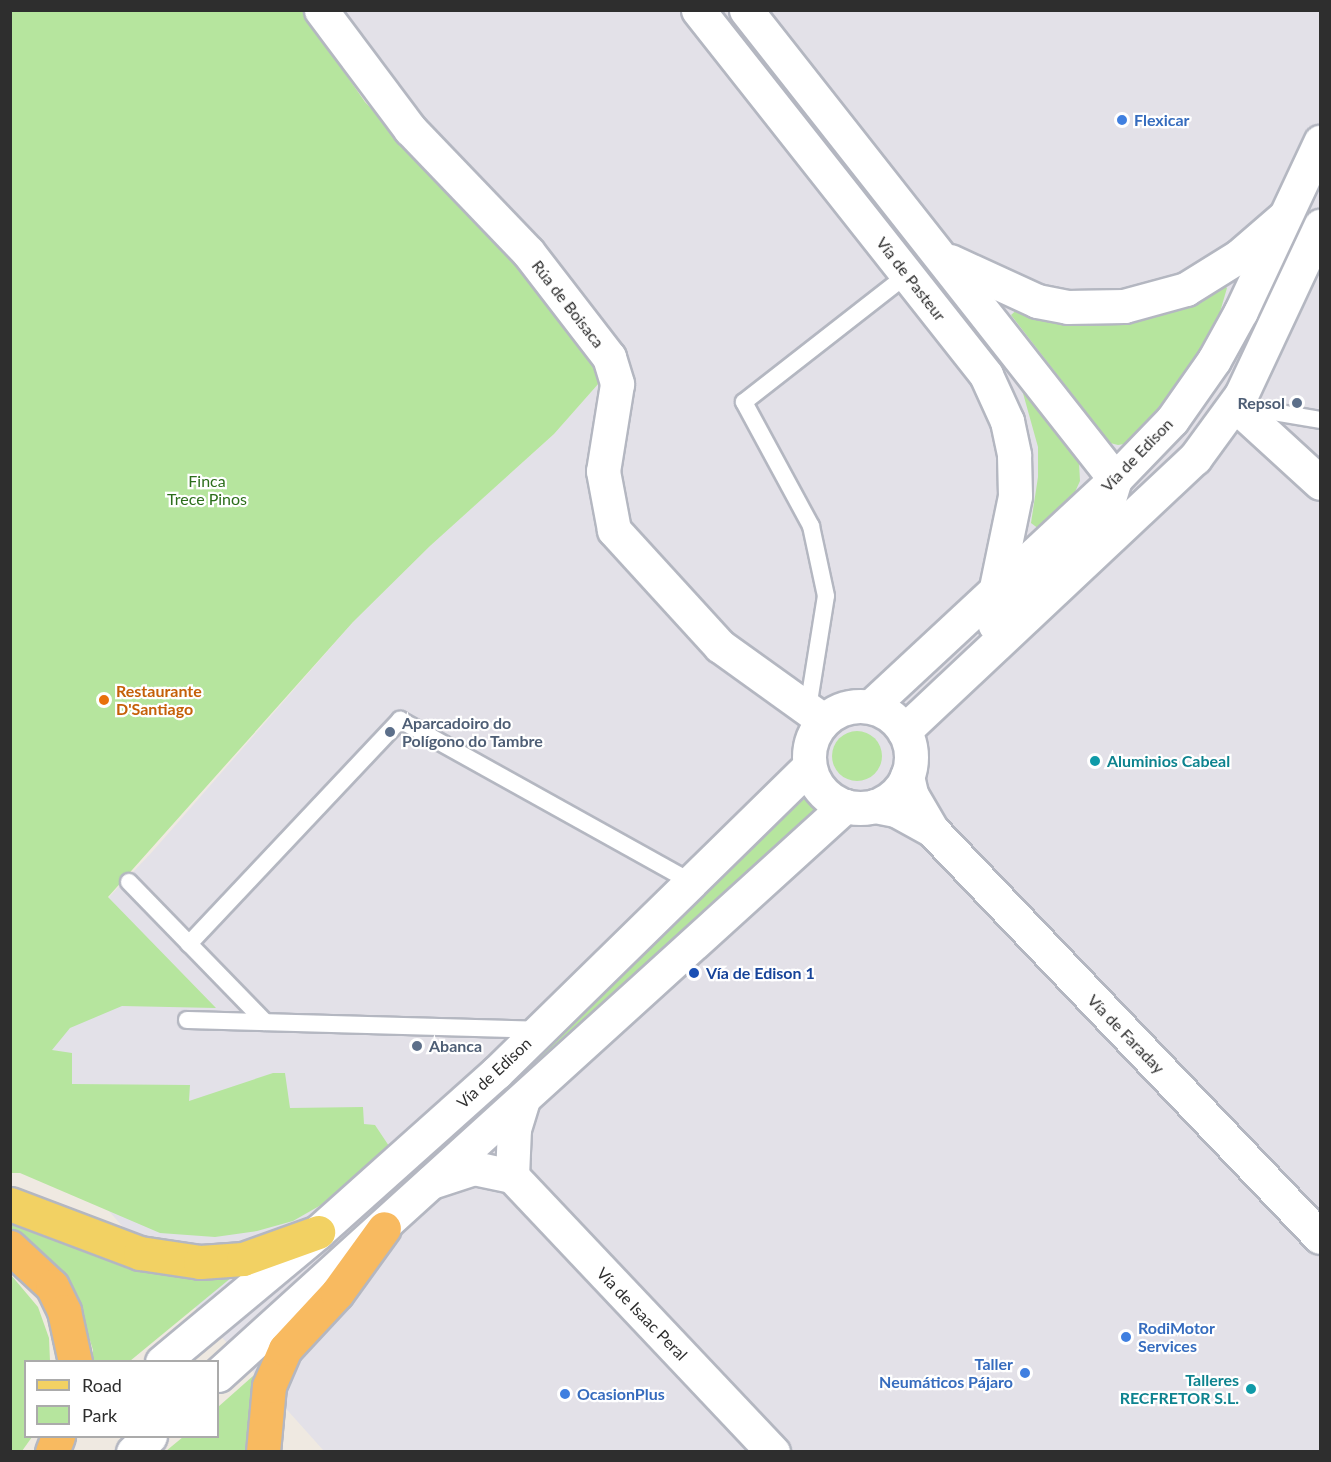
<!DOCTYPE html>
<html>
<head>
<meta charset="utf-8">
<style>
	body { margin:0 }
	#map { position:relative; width:1331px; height:1462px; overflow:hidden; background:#efe9e1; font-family:Lato,sans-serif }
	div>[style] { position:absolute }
	.industrial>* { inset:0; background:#e3e1e8 }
	.green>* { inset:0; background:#b6e59e }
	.round { border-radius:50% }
	.roads { filter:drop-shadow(2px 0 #b4b7c1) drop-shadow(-2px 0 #b4b7c1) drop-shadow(0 2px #b4b7c1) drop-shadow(0 -2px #b4b7c1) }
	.service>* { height:16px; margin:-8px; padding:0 8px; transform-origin:8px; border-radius:8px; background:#fff }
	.minor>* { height:33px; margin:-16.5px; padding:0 16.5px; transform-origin:16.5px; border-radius:16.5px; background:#fff }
	.secondary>* { height:33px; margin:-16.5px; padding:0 16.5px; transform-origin:16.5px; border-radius:16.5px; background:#fff }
	.secondary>.ring { margin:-16.5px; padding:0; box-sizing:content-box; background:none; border:33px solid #fff; border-radius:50% }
	.primary>* { height:33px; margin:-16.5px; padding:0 16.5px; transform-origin:16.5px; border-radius:16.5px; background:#f2d163 }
	.trunk>* { height:33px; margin:-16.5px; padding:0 16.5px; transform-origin:16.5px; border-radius:16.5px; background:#f8ba60 }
	.dots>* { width:16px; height:16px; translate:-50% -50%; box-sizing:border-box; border:3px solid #fff; border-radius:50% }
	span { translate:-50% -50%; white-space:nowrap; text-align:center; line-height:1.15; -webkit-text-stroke:4.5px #fff; paint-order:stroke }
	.shop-label { font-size:16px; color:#366cbe; font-weight:700 }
	.left { translate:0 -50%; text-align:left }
	.right { translate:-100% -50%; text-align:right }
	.street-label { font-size:16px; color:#2e2e2e }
	.service-label { font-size:16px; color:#4e5e75; font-weight:700 }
	.park-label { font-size:16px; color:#2c6e1b }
	.food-label { font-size:16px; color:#c56008; font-weight:700 }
	.culture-label { font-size:16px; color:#0d838f; font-weight:700 }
	.transit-label { font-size:16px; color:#164399; font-weight:700 }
	.frame { position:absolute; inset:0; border:12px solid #2e2e2e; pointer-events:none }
	.legend { position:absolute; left:24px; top:1360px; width:195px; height:78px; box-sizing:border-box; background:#fff; border:2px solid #ababab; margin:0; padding:8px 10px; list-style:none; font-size:18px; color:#2e2e2e }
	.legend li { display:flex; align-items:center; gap:12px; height:30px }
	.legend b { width:30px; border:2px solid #ababab }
</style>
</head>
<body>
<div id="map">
	<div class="industrial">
		<i style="clip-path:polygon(331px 11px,1320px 11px,1320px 1451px,324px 1451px,11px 1102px,10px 1001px,152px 852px,353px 622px,430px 546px,554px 434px,607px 374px)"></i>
	</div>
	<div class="green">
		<i style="clip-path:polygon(11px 11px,302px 11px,365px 102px,435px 176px,500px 234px,607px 374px,554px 434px,430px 546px,353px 622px,108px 897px,216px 1008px,122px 1006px,70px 1028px,52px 1050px,72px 1053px,72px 1084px,190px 1085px,189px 1101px,273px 1073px,285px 1073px,290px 1108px,363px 1107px,364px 1124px,375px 1125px,389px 1146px,321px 1205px,293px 1221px,257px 1231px,215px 1237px,160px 1233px,20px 1173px,11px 1173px)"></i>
		<i style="clip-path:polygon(1224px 285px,1227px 288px,1220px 312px,1188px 370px,1130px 443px,1118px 445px,1110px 443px,1011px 315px,1020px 307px,1191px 302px)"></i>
		<i style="clip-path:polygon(1021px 386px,1079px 463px,1080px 481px,1075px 492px,1039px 529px,1031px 523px,1038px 477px,1038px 447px)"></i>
		<i class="round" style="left:832px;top:731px;width:50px;height:50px"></i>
		<i style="clip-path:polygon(805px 798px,815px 810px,541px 1065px,533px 1056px)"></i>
		<i style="clip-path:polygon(10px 1213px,243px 1268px,130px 1361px,92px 1361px,93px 1350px,83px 1318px,69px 1287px,42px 1252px,11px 1231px)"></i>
		<i style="clip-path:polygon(11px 1275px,38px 1307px,49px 1338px,50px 1361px,26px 1362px,26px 1436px,32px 1437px,22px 1451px,11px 1451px)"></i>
		<i style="clip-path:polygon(253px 1376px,245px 1451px,166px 1451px,183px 1437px,218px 1436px,218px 1407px)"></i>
	</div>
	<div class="roads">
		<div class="service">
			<i style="left:1244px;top:407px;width:77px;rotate:9.7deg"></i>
			<i style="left:808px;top:708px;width:113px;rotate:-80.9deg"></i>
			<i style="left:826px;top:596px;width:72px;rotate:-102.1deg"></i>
			<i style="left:811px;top:526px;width:141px;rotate:-118.4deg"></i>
			<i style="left:744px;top:402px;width:208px;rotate:-38deg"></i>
			<i style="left:129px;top:882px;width:195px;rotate:45.8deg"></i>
			<i style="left:189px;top:944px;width:308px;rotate:-46.7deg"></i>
			<i style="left:400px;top:720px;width:333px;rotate:29.1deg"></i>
			<i style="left:187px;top:1020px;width:352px;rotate:1.6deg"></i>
		</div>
		<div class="minor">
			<i style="left:321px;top:10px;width:149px;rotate:53.2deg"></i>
			<i style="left:410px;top:129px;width:170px;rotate:46.2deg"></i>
			<i style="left:528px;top:252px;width:133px;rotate:52.4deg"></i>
			<i style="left:609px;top:357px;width:28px;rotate:73deg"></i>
			<i style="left:617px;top:384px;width:88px;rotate:99.1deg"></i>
			<i style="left:603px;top:471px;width:60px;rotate:79.4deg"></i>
			<i style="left:614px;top:530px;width:157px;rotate:47.6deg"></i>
			<i style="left:720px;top:646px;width:127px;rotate:35.7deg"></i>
			<i style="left:698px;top:10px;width:465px;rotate:51.7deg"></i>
			<i style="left:986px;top:375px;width:51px;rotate:65.5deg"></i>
			<i style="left:1007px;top:421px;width:35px;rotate:78deg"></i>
			<i style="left:1014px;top:455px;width:41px;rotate:88.6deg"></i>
			<i style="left:1015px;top:496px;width:94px;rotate:101.7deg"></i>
			<i style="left:746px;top:10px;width:597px;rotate:51.81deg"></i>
			<i style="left:1115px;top:479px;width:24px;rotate:107deg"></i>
			<i style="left:1108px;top:502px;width:47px;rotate:124.7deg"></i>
			<i style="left:1081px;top:541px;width:120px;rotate:136deg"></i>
			<i style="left:950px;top:261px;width:96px;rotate:24.7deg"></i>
			<i style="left:1037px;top:301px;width:31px;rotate:11deg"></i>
			<i style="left:1067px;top:307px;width:57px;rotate:-1deg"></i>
			<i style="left:1124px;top:306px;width:64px;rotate:-15.3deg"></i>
			<i style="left:1186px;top:289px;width:62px;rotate:-31.9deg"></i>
			<i style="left:1239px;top:256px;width:60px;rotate:-40.9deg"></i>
			<i style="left:1235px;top:405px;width:115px;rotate:42.5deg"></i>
			<i style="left:907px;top:776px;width:18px;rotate:77deg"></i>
			<i style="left:911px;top:794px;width:42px;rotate:59.7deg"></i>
			<i style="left:932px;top:830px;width:562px;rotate:46.37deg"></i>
			<i style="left:875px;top:806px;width:21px;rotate:11deg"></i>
			<i style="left:896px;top:810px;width:41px;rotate:29.1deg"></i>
			<i style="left:512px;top:1176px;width:380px;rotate:46.6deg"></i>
			<i style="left:431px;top:1182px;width:45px;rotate:-18deg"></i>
			<i style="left:474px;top:1168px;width:39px;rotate:12deg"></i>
			<i style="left:512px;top:1176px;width:47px;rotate:-87.6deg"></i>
			<i style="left:514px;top:1129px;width:28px;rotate:-73deg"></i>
		</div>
		<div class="secondary">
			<i class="ring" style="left:809px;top:706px;width:69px;height:69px"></i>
			<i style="left:871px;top:706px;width:333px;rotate:-42.9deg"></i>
			<i style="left:1115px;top:479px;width:82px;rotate:-46deg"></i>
			<i style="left:1172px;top:420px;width:73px;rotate:-55deg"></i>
			<i style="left:1214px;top:360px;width:56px;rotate:-61.1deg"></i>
			<i style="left:1241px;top:311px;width:187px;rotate:-64.9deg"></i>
			<i style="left:904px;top:731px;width:399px;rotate:-43.2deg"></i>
			<i style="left:1195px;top:458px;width:78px;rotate:-53.9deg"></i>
			<i style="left:1241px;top:395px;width:187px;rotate:-64.9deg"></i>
			<i style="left:162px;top:1362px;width:203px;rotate:-39.8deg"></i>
			<i style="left:318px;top:1232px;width:239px;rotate:-41.8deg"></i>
			<i style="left:496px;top:1073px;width:438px;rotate:-44.4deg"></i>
			<i style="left:218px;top:1375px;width:847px;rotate:-42.22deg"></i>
			<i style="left:133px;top:1452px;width:23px;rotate:-43deg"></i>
		</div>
		<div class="primary">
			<i style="left:10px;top:1204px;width:139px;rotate:20.7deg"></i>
			<i style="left:140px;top:1253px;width:61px;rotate:8.5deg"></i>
			<i style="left:200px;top:1262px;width:43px;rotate:-4deg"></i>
			<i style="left:243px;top:1259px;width:80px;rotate:-19.8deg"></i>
		</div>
		<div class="trunk">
			<i style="left:10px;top:1247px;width:57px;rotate:42.9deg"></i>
			<i style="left:52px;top:1286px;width:28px;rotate:64deg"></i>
			<i style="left:64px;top:1311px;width:52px;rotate:77.8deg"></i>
			<i style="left:52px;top:1452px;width:17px;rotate:-69deg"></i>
			<i style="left:263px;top:1452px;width:66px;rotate:-84.8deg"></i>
			<i style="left:269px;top:1386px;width:40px;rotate:-66.6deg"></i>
			<i style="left:285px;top:1349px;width:76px;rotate:-47.1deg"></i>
			<i style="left:337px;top:1293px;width:80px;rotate:-54.1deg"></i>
		</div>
	</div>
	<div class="dots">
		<i style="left:1122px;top:120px;background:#3f7fe0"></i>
		<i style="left:1297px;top:403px;background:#5c6f8a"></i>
		<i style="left:104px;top:700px;background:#e8710a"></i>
		<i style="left:390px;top:732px;background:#5c6f8a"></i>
		<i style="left:1095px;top:761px;background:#0f9aa8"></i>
		<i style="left:694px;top:973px;background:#1a4fb4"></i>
		<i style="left:417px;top:1046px;background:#5c6f8a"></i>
		<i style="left:1126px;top:1337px;background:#3f7fe0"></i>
		<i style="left:1025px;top:1373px;background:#3f7fe0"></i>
		<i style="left:1251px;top:1389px;background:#0f9aa8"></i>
		<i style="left:565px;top:1394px;background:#3f7fe0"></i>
	</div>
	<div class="shop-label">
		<span class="left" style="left:1134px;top:120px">Flexicar</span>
		<span class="left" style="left:1138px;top:1337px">RodiMotor<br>Services</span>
		<span class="right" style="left:1013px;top:1373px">Taller<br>Neumáticos Pájaro</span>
		<span class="left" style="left:577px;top:1394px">OcasionPlus</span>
	</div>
	<div class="street-label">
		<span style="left:911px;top:279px;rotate:52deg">Vía de Pasteur</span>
		<span style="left:568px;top:304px;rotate:52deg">Rúa de Boisaca</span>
		<span style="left:1137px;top:455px;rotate:-46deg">Vía de Edison</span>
		<span style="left:1126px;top:1034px;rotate:46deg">Vía de Faraday</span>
		<span style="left:494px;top:1073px;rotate:-43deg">Vía de Edison</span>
		<span style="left:642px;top:1314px;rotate:46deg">Vía de Isaac Peral</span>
	</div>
	<div class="service-label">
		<span class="right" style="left:1285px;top:403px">Repsol</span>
		<span class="left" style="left:402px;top:732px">Aparcadoiro do<br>Polígono do Tambre</span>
		<span class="left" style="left:429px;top:1046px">Abanca</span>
	</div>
	<div class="park-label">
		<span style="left:207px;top:490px">Finca<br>Trece Pinos</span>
	</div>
	<div class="food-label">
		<span class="left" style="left:116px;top:700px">Restaurante<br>D'Santiago</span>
	</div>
	<div class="culture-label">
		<span class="left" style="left:1107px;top:761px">Aluminios Cabeal</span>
		<span class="right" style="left:1239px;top:1389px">Talleres<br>RECFRETOR S.L.</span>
	</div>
	<div class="transit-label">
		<span class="left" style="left:706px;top:973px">Vía de Edison 1</span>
	</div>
	<div class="frame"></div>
	<ul class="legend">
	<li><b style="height:8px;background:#f2d163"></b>Road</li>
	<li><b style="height:16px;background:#b6e59e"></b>Park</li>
	</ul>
</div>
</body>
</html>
